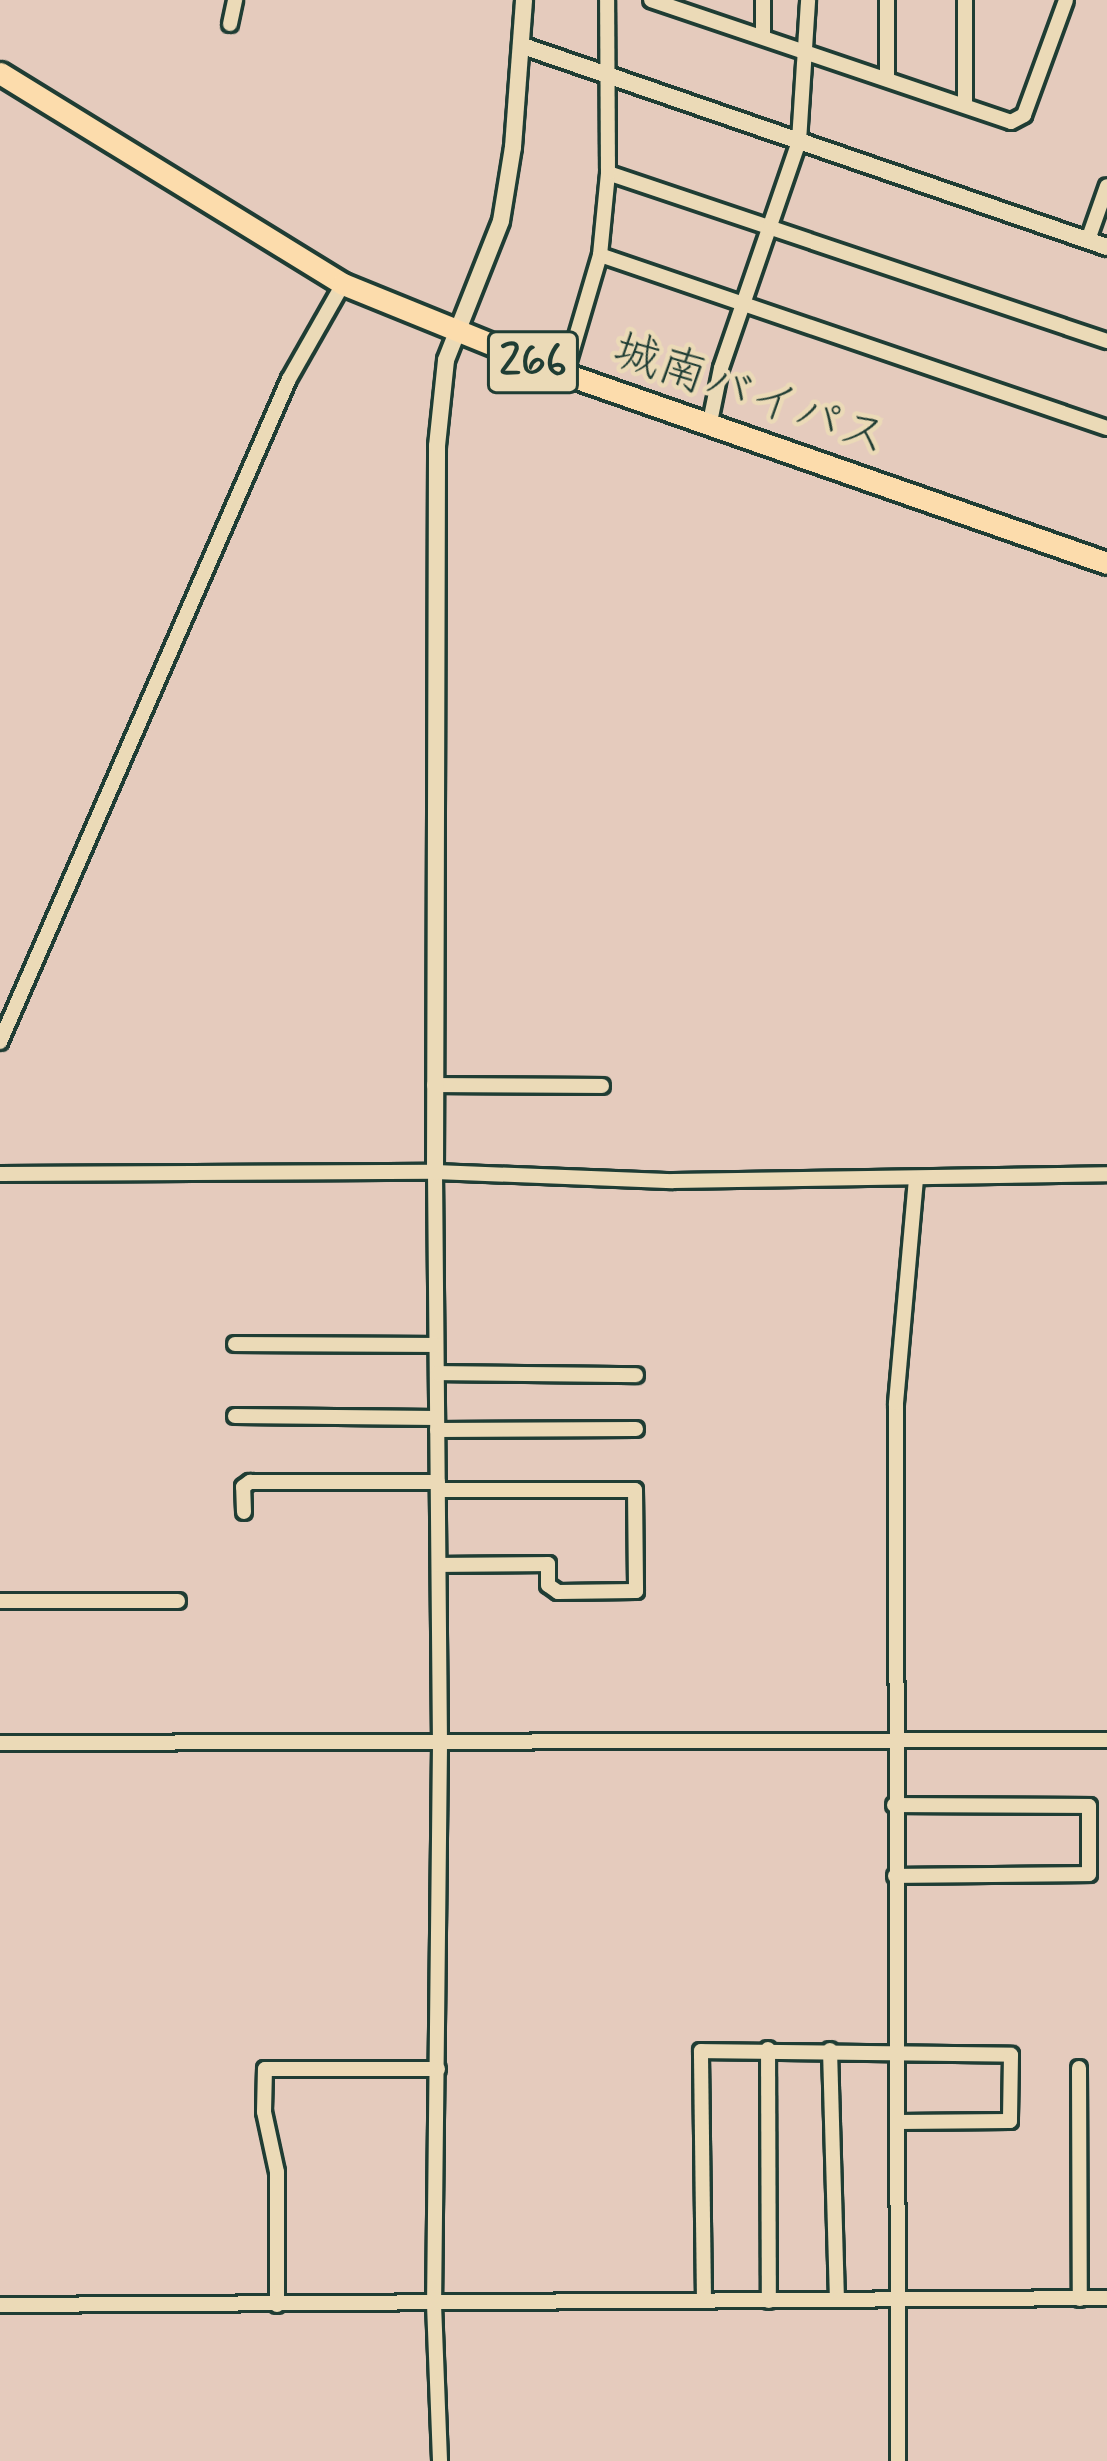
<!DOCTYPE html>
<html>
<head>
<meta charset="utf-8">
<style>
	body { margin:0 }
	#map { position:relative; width:1107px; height:2461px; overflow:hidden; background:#e5cbbd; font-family:Mynerve,"Klee One",sans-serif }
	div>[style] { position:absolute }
	.roads { filter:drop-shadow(3px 0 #1f3d34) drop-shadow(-3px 0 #1f3d34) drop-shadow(0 3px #1f3d34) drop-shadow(0 -3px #1f3d34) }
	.minor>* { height:14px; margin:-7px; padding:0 7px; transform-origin:7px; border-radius:7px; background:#ebdab7 }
	.tertiary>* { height:16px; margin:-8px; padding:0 8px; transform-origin:8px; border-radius:8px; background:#ebdab7 }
	.trunk>* { height:21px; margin:-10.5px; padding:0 10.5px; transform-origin:10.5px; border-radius:10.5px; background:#fcdcac }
	span { translate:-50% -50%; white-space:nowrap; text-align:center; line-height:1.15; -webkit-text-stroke:9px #ebdab7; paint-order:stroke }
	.shield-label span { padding:3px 9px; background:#ebdab7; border:3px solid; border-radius:9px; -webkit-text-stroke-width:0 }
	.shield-label { font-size:45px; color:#1f3d34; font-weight:700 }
	.street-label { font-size:48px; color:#1f3d34 }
</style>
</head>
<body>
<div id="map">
	<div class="roads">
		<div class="minor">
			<i style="left:651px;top:0;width:380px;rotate:18.7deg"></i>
			<i style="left:1011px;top:122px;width:15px;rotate:-28deg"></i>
			<i style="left:1024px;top:115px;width:122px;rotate:-69.9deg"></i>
			<i style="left:887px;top:0;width:78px;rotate:90deg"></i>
			<i style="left:230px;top:24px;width:25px;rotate:-78deg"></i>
			<i style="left:763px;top:36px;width:36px;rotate:-90deg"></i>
			<i style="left:965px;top:105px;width:105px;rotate:-90deg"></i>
			<i style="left:608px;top:173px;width:527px;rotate:18.61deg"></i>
			<i style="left:1088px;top:240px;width:57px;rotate:-70.6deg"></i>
			<i style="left:600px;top:255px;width:536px;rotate:18.84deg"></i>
			<i style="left:565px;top:374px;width:124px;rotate:-73.6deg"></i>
			<i style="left:600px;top:255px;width:82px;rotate:-84.4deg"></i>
			<i style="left:608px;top:173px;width:173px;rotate:-90.3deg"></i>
			<i style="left:709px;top:427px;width:60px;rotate:-78.5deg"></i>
			<i style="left:721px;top:368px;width:240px;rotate:-71deg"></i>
			<i style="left:799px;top:141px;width:141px;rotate:-86.3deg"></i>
			<i style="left:0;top:1042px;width:723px;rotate:-66.45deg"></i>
			<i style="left:289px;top:379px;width:109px;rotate:-60.4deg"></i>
			<i style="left:434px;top:1085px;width:168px;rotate:0.3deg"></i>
			<i style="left:435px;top:1172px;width:573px;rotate:89.5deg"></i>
			<i style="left:440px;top:1745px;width:559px;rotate:90.61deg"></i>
			<i style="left:434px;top:2304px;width:157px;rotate:87.8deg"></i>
			<i style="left:0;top:1174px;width:435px;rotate:-0.3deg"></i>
			<i style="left:435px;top:1172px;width:238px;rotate:2.2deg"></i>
			<i style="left:673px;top:1181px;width:434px;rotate:-0.9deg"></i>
			<i style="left:235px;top:1344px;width:201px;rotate:0.3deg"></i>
			<i style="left:437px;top:1373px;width:199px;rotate:0.6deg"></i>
			<i style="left:235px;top:1416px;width:202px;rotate:0.6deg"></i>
			<i style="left:437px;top:1430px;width:199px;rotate:-0.3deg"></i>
			<i style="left:438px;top:1490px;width:197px"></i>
			<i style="left:635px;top:1490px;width:101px;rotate:89.4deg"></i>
			<i style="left:636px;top:1591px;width:78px;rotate:179.3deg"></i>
			<i style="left:558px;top:1592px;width:12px;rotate:-145deg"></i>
			<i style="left:548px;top:1585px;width:21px;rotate:-90deg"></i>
			<i style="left:548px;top:1564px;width:109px;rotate:179.5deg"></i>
			<i style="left:244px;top:1512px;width:25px;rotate:-92deg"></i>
			<i style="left:243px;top:1487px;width:9px;rotate:-36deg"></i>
			<i style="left:250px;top:1482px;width:188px"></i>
			<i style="left:0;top:1601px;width:178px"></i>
			<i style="left:0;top:1743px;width:1107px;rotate:-0.16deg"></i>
			<i style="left:894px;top:1805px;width:195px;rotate:0.3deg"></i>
			<i style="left:1089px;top:1806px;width:68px;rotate:90deg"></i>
			<i style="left:1089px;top:1874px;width:194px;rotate:179.4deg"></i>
			<i style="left:768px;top:2049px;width:252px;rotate:89.8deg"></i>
			<i style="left:830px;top:2050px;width:250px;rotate:88.4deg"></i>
			<i style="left:1079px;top:2068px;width:231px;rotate:89.8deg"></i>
			<i style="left:704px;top:2301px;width:250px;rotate:-90.7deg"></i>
			<i style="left:701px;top:2051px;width:310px;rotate:0.7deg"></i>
			<i style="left:1011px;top:2055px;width:66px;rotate:90.9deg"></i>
			<i style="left:1010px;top:2121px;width:112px;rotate:179.5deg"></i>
			<i style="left:0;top:2305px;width:1107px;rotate:-0.36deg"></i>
			<i style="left:277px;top:2305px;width:133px;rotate:-90deg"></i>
			<i style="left:277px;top:2172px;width:61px;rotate:-102.2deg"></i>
			<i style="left:264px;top:2112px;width:43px;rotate:-88.7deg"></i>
			<i style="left:265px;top:2069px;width:173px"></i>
			<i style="left:898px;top:2461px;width:1058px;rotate:-90.11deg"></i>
			<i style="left:896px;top:1403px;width:225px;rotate:-84.9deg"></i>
		</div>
		<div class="tertiary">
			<i style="left:523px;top:46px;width:618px;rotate:18.99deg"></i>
			<i style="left:435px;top:1172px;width:726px;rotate:-89.84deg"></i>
			<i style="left:437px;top:446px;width:86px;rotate:-84deg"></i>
			<i style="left:446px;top:360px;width:149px;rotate:-68.4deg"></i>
			<i style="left:501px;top:221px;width:75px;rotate:-80.8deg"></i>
			<i style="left:513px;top:147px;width:147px;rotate:-85.7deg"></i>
		</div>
		<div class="trunk">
			<i style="left:0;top:73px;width:403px;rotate:31.6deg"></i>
			<i style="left:343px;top:284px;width:240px;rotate:22.1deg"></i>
			<i style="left:565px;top:374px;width:574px;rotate:19.22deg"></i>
		</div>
	</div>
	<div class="shield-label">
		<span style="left:533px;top:362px">266</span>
	</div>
	<div class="street-label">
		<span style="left:750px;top:395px;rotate:19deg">城南バイパス</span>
	</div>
</div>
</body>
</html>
